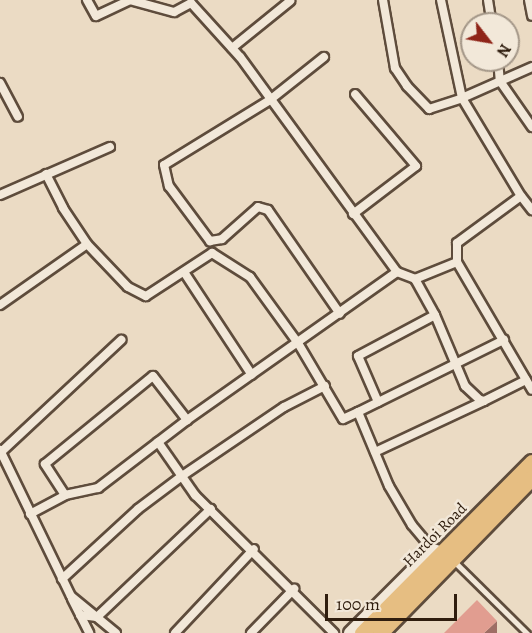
<!DOCTYPE html>
<html>
<head>
<meta charset="utf-8">
<style>
	body { margin:0 }
	#map { position:relative; width:532px; height:633px; overflow:hidden; background:#ebdbc4; font-family:Alegreya,serif }
	div>[style] { position:absolute }
	.roads { filter:drop-shadow(2px 0 #5e4c3c) drop-shadow(-2px 0 #5e4c3c) drop-shadow(0 2px #5e4c3c) drop-shadow(0 -2px #5e4c3c) }
	.lane>* { height:4.5px; margin:-2.25px; padding:0 2.25px; transform-origin:2.25px; border-radius:2.25px; background:#f2e8d9 }
	.street>* { height:8px; margin:-4px; padding:0 4px; transform-origin:4px; border-radius:4px; background:#f2e8d9 }
	.secondary>* { height:12px; margin:-6px; padding:0 6px; transform-origin:6px; border-radius:6px; background:#f2e8d9 }
	.highway>* { height:15px; margin:-7.5px; padding:0 7.5px; transform-origin:7.5px; border-radius:7.5px; background:#e6be82 }
	.shaded-wall>* { inset:0; background:#9e6e65 }
	.building>* { inset:0; background:#e19d90 }
	span { translate:-50% -50%; white-space:nowrap; text-align:center; line-height:1.15; -webkit-text-stroke:5px #f2e8d9; paint-order:stroke }
	.street-label { font-size:16px; color:#2f1d0e }
	.north { position:absolute; left:460px; top:12px; width:60px; height:60px; box-sizing:border-box; background:#f2e8d9; border:2px solid #a49788; border-radius:50%; rotate:121deg; font-size:16px; font-weight:700; line-height:24px; text-align:center; color:#2f1d0e }
	.north::after { content:''; display:block; margin:auto; width:21px; height:27px; background:#8f2418; clip-path:polygon(50% 0,100% 100%,50% 72%,0 100%) }
	.scale { position:absolute; left:325px; top:594px; width:132px; height:27px; box-sizing:border-box; border:3px solid #2f1d0e; border-top:0; padding-left:8px; font-size:18px; line-height:21px; white-space:nowrap; color:#2f1d0e; -webkit-text-stroke:4px #f2e8d9; paint-order:stroke }
</style>
</head>
<body>
<div id="map">
	<div class="roads">
		<div class="lane">
			<i style="left:454px;top:561px;width:103px;rotate:44.6deg"></i>
		</div>
		<div class="street">
			<i style="left:87px;top:0;width:18px;rotate:61deg"></i>
			<i style="left:96px;top:16px;width:38px;rotate:-25deg"></i>
			<i style="left:383px;top:0;width:69px;rotate:80deg"></i>
			<i style="left:395px;top:68px;width:22px;rotate:56deg"></i>
			<i style="left:407px;top:86px;width:32px;rotate:46deg"></i>
			<i style="left:429px;top:109px;width:35px;rotate:-18deg"></i>
			<i style="left:462px;top:98px;width:114px;rotate:59deg"></i>
			<i style="left:441px;top:0;width:100px;rotate:77.9deg"></i>
			<i style="left:462px;top:98px;width:77px;rotate:-23.9deg"></i>
			<i style="left:488px;top:0;width:24px;rotate:81deg"></i>
			<i style="left:529px;top:0;width:16px;rotate:79deg"></i>
			<i style="left:232px;top:48px;width:75px;rotate:-39deg"></i>
			<i style="left:324px;top:57px;width:69px;rotate:141.5deg"></i>
			<i style="left:270px;top:100px;width:124px;rotate:148.5deg"></i>
			<i style="left:164px;top:165px;width:22px;rotate:77deg"></i>
			<i style="left:169px;top:186px;width:69px;rotate:53.3deg"></i>
			<i style="left:210px;top:241px;width:12px;rotate:-9deg"></i>
			<i style="left:222px;top:239px;width:48px;rotate:-41.6deg"></i>
			<i style="left:258px;top:207px;width:10px;rotate:17deg"></i>
			<i style="left:268px;top:210px;width:126px;rotate:55.3deg"></i>
			<i style="left:498px;top:60px;width:21px;rotate:85deg"></i>
			<i style="left:500px;top:81px;width:56px;rotate:55.2deg"></i>
			<i style="left:0;top:83px;width:38px;rotate:62deg"></i>
			<i style="left:46px;top:174px;width:38px;rotate:63deg"></i>
			<i style="left:63px;top:208px;width:43px;rotate:56.3deg"></i>
			<i style="left:87px;top:244px;width:59px;rotate:46.4deg"></i>
			<i style="left:128px;top:287px;width:20px;rotate:27deg"></i>
			<i style="left:146px;top:296px;width:79px;rotate:-33.1deg"></i>
			<i style="left:212px;top:253px;width:45px;rotate:32.3deg"></i>
			<i style="left:250px;top:277px;width:82px;rotate:54deg"></i>
			<i style="left:298px;top:343px;width:88px;rotate:59.4deg"></i>
			<i style="left:343px;top:419px;width:17px;rotate:-25deg"></i>
			<i style="left:358px;top:412px;width:80px;rotate:67.3deg"></i>
			<i style="left:389px;top:486px;width:45px;rotate:59.5deg"></i>
			<i style="left:412px;top:525px;width:33px;rotate:50deg"></i>
			<i style="left:0;top:195px;width:120px;rotate:-23.6deg"></i>
			<i style="left:353px;top:214px;width:79px;rotate:-37.3deg"></i>
			<i style="left:416px;top:166px;width:94px;rotate:-130.3deg"></i>
			<i style="left:457px;top:262px;width:19px;rotate:-90deg"></i>
			<i style="left:457px;top:243px;width:79px;rotate:-36.3deg"></i>
			<i style="left:521px;top:196px;width:18px;rotate:52deg"></i>
			<i style="left:184px;top:272px;width:123px;rotate:56.6deg"></i>
			<i style="left:397px;top:272px;width:19px;rotate:21deg"></i>
			<i style="left:415px;top:279px;width:45px;rotate:-22deg"></i>
			<i style="left:457px;top:262px;width:148px;rotate:59.6deg"></i>
			<i style="left:415px;top:279px;width:41px;rotate:60.9deg"></i>
			<i style="left:435px;top:315px;width:77px;rotate:67.1deg"></i>
			<i style="left:465px;top:386px;width:21px;rotate:43deg"></i>
			<i style="left:480px;top:400px;width:4px;rotate:14deg"></i>
			<i style="left:484px;top:401px;width:47px;rotate:-26.6deg"></i>
			<i style="left:0;top:305px;width:106px;rotate:-35deg"></i>
			<i style="left:378px;top:402px;width:50px;rotate:-113.5deg"></i>
			<i style="left:358px;top:356px;width:87px;rotate:-28deg"></i>
			<i style="left:358px;top:412px;width:163px;rotate:-26.3deg"></i>
			<i style="left:158px;top:442px;width:65px;rotate:55.1deg"></i>
			<i style="left:195px;top:495px;width:196px;rotate:44.8deg"></i>
			<i style="left:0;top:450px;width:162px;rotate:64.1deg"></i>
			<i style="left:71px;top:596px;width:58px;rotate:39.4deg"></i>
			<i style="left:375px;top:452px;width:120px;rotate:-25.1deg"></i>
			<i style="left:0;top:453px;width:166px;rotate:-43deg"></i>
			<i style="left:65px;top:495px;width:37px;rotate:-123deg"></i>
			<i style="left:45px;top:464px;width:139px;rotate:-39.2deg"></i>
			<i style="left:153px;top:376px;width:56px;rotate:52.3deg"></i>
			<i style="left:30px;top:514px;width:40px;rotate:-28deg"></i>
			<i style="left:65px;top:495px;width:34px;rotate:-12deg"></i>
			<i style="left:98px;top:488px;width:112px;rotate:-37.4deg"></i>
			<i style="left:187px;top:420px;width:257px;rotate:-35.2deg"></i>
			<i style="left:397px;top:272px;width:266px;rotate:-126.1deg"></i>
			<i style="left:240px;top:57px;width:73px;rotate:-132.2deg"></i>
			<i style="left:191px;top:3px;width:19px;rotate:152deg"></i>
			<i style="left:174px;top:12px;width:46px;rotate:-164.7deg"></i>
			<i style="left:62px;top:579px;width:103px;rotate:-42.6deg"></i>
			<i style="left:138px;top:509px;width:55px;rotate:-36.9deg"></i>
			<i style="left:182px;top:476px;width:123px;rotate:-34.1deg"></i>
			<i style="left:284px;top:407px;width:46px;rotate:-27.1deg"></i>
			<i style="left:72px;top:599px;width:38px;rotate:63deg"></i>
			<i style="left:80px;top:615px;width:17px;rotate:7deg"></i>
			<i style="left:97px;top:617px;width:157px;rotate:-43.5deg"></i>
			<i style="left:175px;top:633px;width:115px;rotate:-46.8deg"></i>
			<i style="left:251px;top:633px;width:62px;rotate:-45.7deg"></i>
		</div>
		<div class="secondary">
			<i style="left:350px;top:633px;width:117px;rotate:-45deg"></i>
			<i style="left:433px;top:550px;width:10px;rotate:17deg"></i>
		</div>
		<div class="highway">
			<i style="left:362px;top:633px;width:241px;rotate:-45.2deg"></i>
			<i style="left:380px;top:633px;width:218px;rotate:-45.7deg"></i>
		</div>
	</div>
	<div class="shaded-wall">
		<i style="clip-path:polygon(497px 621px,497px 633px,484px 633px)"></i>
	</div>
	<div class="building">
		<i style="clip-path:polygon(477px 600px,497px 621px,484px 633px,444px 633px)"></i>
	</div>
	<div class="street-label">
		<span style="left:435px;top:535px;rotate:-45deg">Hardoi Road</span>
	</div>
	<div class="north">N</div>
	<div class="scale">100 m</div>
</div>
</body>
</html>
